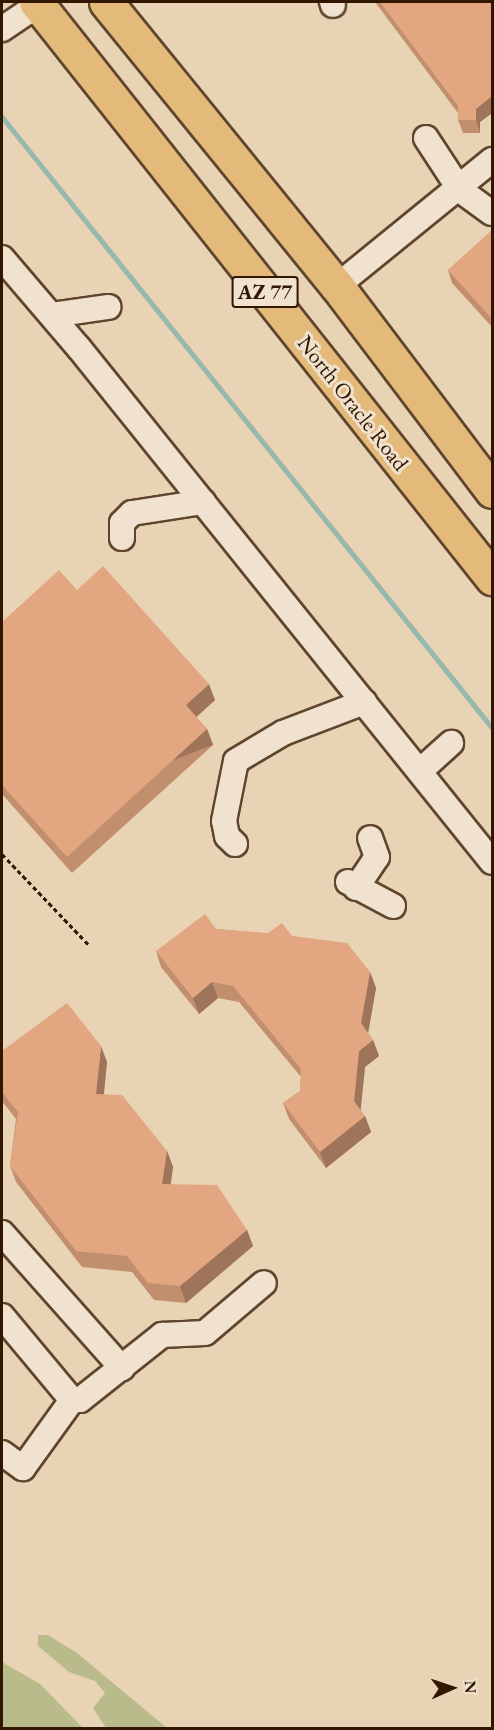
<!DOCTYPE html>
<html>
<head>
<meta charset="utf-8">
<style>
	body { margin:0 }
	#map { position:relative; width:494px; height:1730px; overflow:hidden; background:#e8d3b5; font-family:"EB Garamond",serif }
	div>[style] { position:absolute }
	.green>* { inset:0; background:#babb8a }
	.stream>* { height:5px; margin:-2.5px; padding:0 2.5px; transform-origin:2.5px; border-radius:2.5px; background:#97b8ad }
	.path>* { height:3px; margin-top:-1.5px; transform-origin:0; background:repeating-linear-gradient(90deg,#311600 0 4.5px,transparent 0 7.5px) }
	.roads { filter:drop-shadow(2px 0 #5f452d) drop-shadow(-2px 0 #5f452d) drop-shadow(0 2px #5f452d) drop-shadow(0 -2px #5f452d) }
	.minor>* { height:24px; margin:-12px; padding:0 12px; transform-origin:12px; border-radius:12px; background:#f0e2cf }
	.highway>* { height:33px; margin:-16.5px; padding:0 16.5px; transform-origin:16.5px; border-radius:16.5px; background:#e4ba7a }
	.wall>* { inset:0; background:#c28f6e }
	.shaded-wall>* { inset:0; background:#9e745a; transform-origin:0 0 }
	.building>* { inset:0; background:#e2a680 }
	span { translate:-50% -50%; white-space:nowrap; text-align:center; line-height:1.15; -webkit-text-stroke:6px #f0e2cf; paint-order:stroke }
	.shield-label span { padding:2px 4px; background:#f0e2cf; border:2px solid; border-radius:4px; -webkit-text-stroke-width:0 }
	.shield-label { font-size:21px; color:#311600; font-weight:700 }
	.street-label { font-size:22px; color:#311600 }
	.frame { position:absolute; inset:0; border:3px solid #311600; pointer-events:none }
	.north { position:absolute; left:422px; top:1658px; width:60px; height:60px; -webkit-text-stroke:4px #f0e2cf; paint-order:stroke; rotate:87deg; font-size:16px; font-weight:700; line-height:24px; text-align:center; color:#311600 }
	.north::after { content:''; display:block; margin:auto; width:21px; height:27px; background:#311600; clip-path:polygon(50% 0,100% 100%,50% 72%,0 100%) }
</style>
</head>
<body>
<div id="map">
	<div class="green">
		<i style="clip-path:polygon(38px 1635px,48px 1635px,77px 1653px,167px 1728px,106px 1728px,93px 1708px,105px 1693px,95px 1681px,69px 1672px,38px 1646px)"></i>
		<i style="clip-path:polygon(2px 1662px,40px 1684px,83px 1728px,2px 1728px)"></i>
	</div>
	<div class="stream">
		<i style="left:2px;top:117px;width:783px;rotate:51.27deg"></i>
	</div>
	<div class="path">
		<i style="left:2px;top:854px;width:126px;rotate:46.3deg"></i>
	</div>
	<div class="roads">
		<div class="minor">
			<i style="left:332px;top:2px;width:3px;rotate:72deg"></i>
			<i style="left:2px;top:29px;width:48px;rotate:-34deg"></i>
			<i style="left:426px;top:138px;width:62px;rotate:56.8deg"></i>
			<i style="left:460px;top:190px;width:39px;rotate:36deg"></i>
			<i style="left:2px;top:258px;width:118px;rotate:49.5deg"></i>
			<i style="left:79px;top:348px;width:659px;rotate:51.22deg"></i>
			<i style="left:337px;top:286px;width:200px;rotate:-39.1deg"></i>
			<i style="left:52px;top:315px;width:57px;rotate:-8.1deg"></i>
			<i style="left:122px;top:538px;width:15px;rotate:-90deg"></i>
			<i style="left:122px;top:523px;width:14px;rotate:-45deg"></i>
			<i style="left:132px;top:513px;width:72px;rotate:-8.8deg"></i>
			<i style="left:420px;top:771px;width:42px;rotate:-42.1deg"></i>
			<i style="left:235px;top:844px;width:11px;rotate:-135deg"></i>
			<i style="left:227px;top:836px;width:15px;rotate:-101deg"></i>
			<i style="left:224px;top:821px;width:61px;rotate:-78.7deg"></i>
			<i style="left:236px;top:761px;width:55px;rotate:-30.8deg"></i>
			<i style="left:283px;top:733px;width:87px;rotate:-20.9deg"></i>
			<i style="left:348px;top:882px;width:51px;rotate:28.1deg"></i>
			<i style="left:356px;top:888px;width:37px;rotate:-56deg"></i>
			<i style="left:377px;top:857px;width:20px;rotate:-110deg"></i>
			<i style="left:2px;top:1233px;width:181px;rotate:48.4deg"></i>
			<i style="left:2px;top:1316px;width:109px;rotate:50.2deg"></i>
			<i style="left:72px;top:1400px;width:8px"></i>
			<i style="left:80px;top:1400px;width:105px;rotate:-38.4deg"></i>
			<i style="left:162px;top:1335px;width:43px;rotate:-2.7deg"></i>
			<i style="left:205px;top:1333px;width:77px;rotate:-40.3deg"></i>
			<i style="left:2px;top:1453px;width:26px;rotate:36deg"></i>
			<i style="left:23px;top:1468px;width:84px;rotate:-54.2deg"></i>
		</div>
		<div class="highway">
			<i style="left:36px;top:2px;width:735px;rotate:51.63deg"></i>
			<i style="left:106px;top:2px;width:366px;rotate:50.9deg"></i>
			<i style="left:337px;top:286px;width:257px;rotate:52.9deg"></i>
		</div>
	</div>
	<div class="wall">
		<i style="clip-path:polygon(375px 2px,492px 2px,492px 113px,480px 122px,480px 133px,463px 133px,458px 120px,458px 113px)"></i>
		<i style="clip-path:polygon(492px 231px,492px 327px,452px 283px,448px 270px)"></i>
		<i style="clip-path:polygon(2px 622px,215px 700px,196px 717px,207px 729px,213px 745px,72px 873px,2px 794px)"></i>
		<i style="clip-path:polygon(216px 929px,292px 936px,370px 972px,376px 988px,368px 1033px,373px 1040px,379px 1056px,365px 1067px,360px 1110px,365px 1116px,371px 1132px,326px 1168px,289px 1119px,283px 1103px,300px 1091px,301px 1077px,239px 1002px,218px 998px,199px 1014px,161px 967px,156px 951px)"></i>
		<i style="clip-path:polygon(2px 1051px,107px 1062px,104px 1094px,167px 1151px,173px 1167px,171px 1184px,247px 1230px,253px 1246px,186px 1303px,154px 1300px,132px 1272px,82px 1267px,16px 1182px,10px 1166px,16px 1119px,2px 1101px)"></i>
	</div>
	<div class="shaded-wall">
		<i style="clip-path:polygon(492px 96px,492px 113px,480px 122px,480px 133px,476px 120px,476px 109px)"></i>
		<i style="clip-path:polygon(209px 684px,215px 700px,191px 722px,186px 705px)"></i>
		<i style="left:207px;top:729px;width:17px;height:190px;rotate:69deg"></i>
		<i style="clip-path:polygon(370px 972px,376px 988px,367px 1039px,361px 1023px)"></i>
		<i style="clip-path:polygon(212px 982px,218px 998px,199px 1014px,193px 998px)"></i>
		<i style="clip-path:polygon(373px 1040px,379px 1056px,365px 1067px,360px 1117px,354px 1101px,359px 1051px)"></i>
		<i style="clip-path:polygon(101px 1046px,107px 1062px,102px 1110px,96px 1094px)"></i>
		<i style="clip-path:polygon(365px 1116px,371px 1132px,326px 1168px,320px 1152px)"></i>
		<i style="clip-path:polygon(167px 1151px,173px 1167px,168px 1200px,162px 1184px)"></i>
		<i style="clip-path:polygon(247px 1230px,253px 1246px,186px 1303px,180px 1286px)"></i>
	</div>
	<div class="building">
		<i style="clip-path:polygon(380px 2px,492px 2px,492px 96px,476px 109px,476px 120px,458px 120px,458px 106px)"></i>
		<i style="clip-path:polygon(492px 230px,492px 319px,448px 270px)"></i>
		<i style="clip-path:polygon(103px 566px,209px 684px,186px 705px,207px 729px,67px 857px,2px 785px,2px 622px,59px 570px,77px 590px)"></i>
		<i style="clip-path:polygon(205px 914px,216px 929px,268px 933px,282px 923px,292px 936px,347px 943px,370px 972px,361px 1023px,373px 1040px,359px 1051px,354px 1101px,365px 1116px,320px 1152px,283px 1103px,300px 1091px,301px 1069px,233px 986px,212px 982px,193px 998px,156px 951px)"></i>
		<i style="clip-path:polygon(67px 1003px,101px 1046px,96px 1094px,122px 1095px,167px 1151px,162px 1184px,217px 1185px,247px 1230px,180px 1286px,148px 1283px,127px 1256px,76px 1251px,10px 1166px,18px 1112px,2px 1092px,2px 1051px)"></i>
	</div>
	<div class="shield-label">
		<span style="left:265px;top:292px">AZ 77</span>
	</div>
	<div class="street-label">
		<span style="left:353px;top:403px;rotate:52deg">North Oracle Road</span>
	</div>
	<div class="frame"></div>
	<div class="north">N</div>
</div>
</body>
</html>
